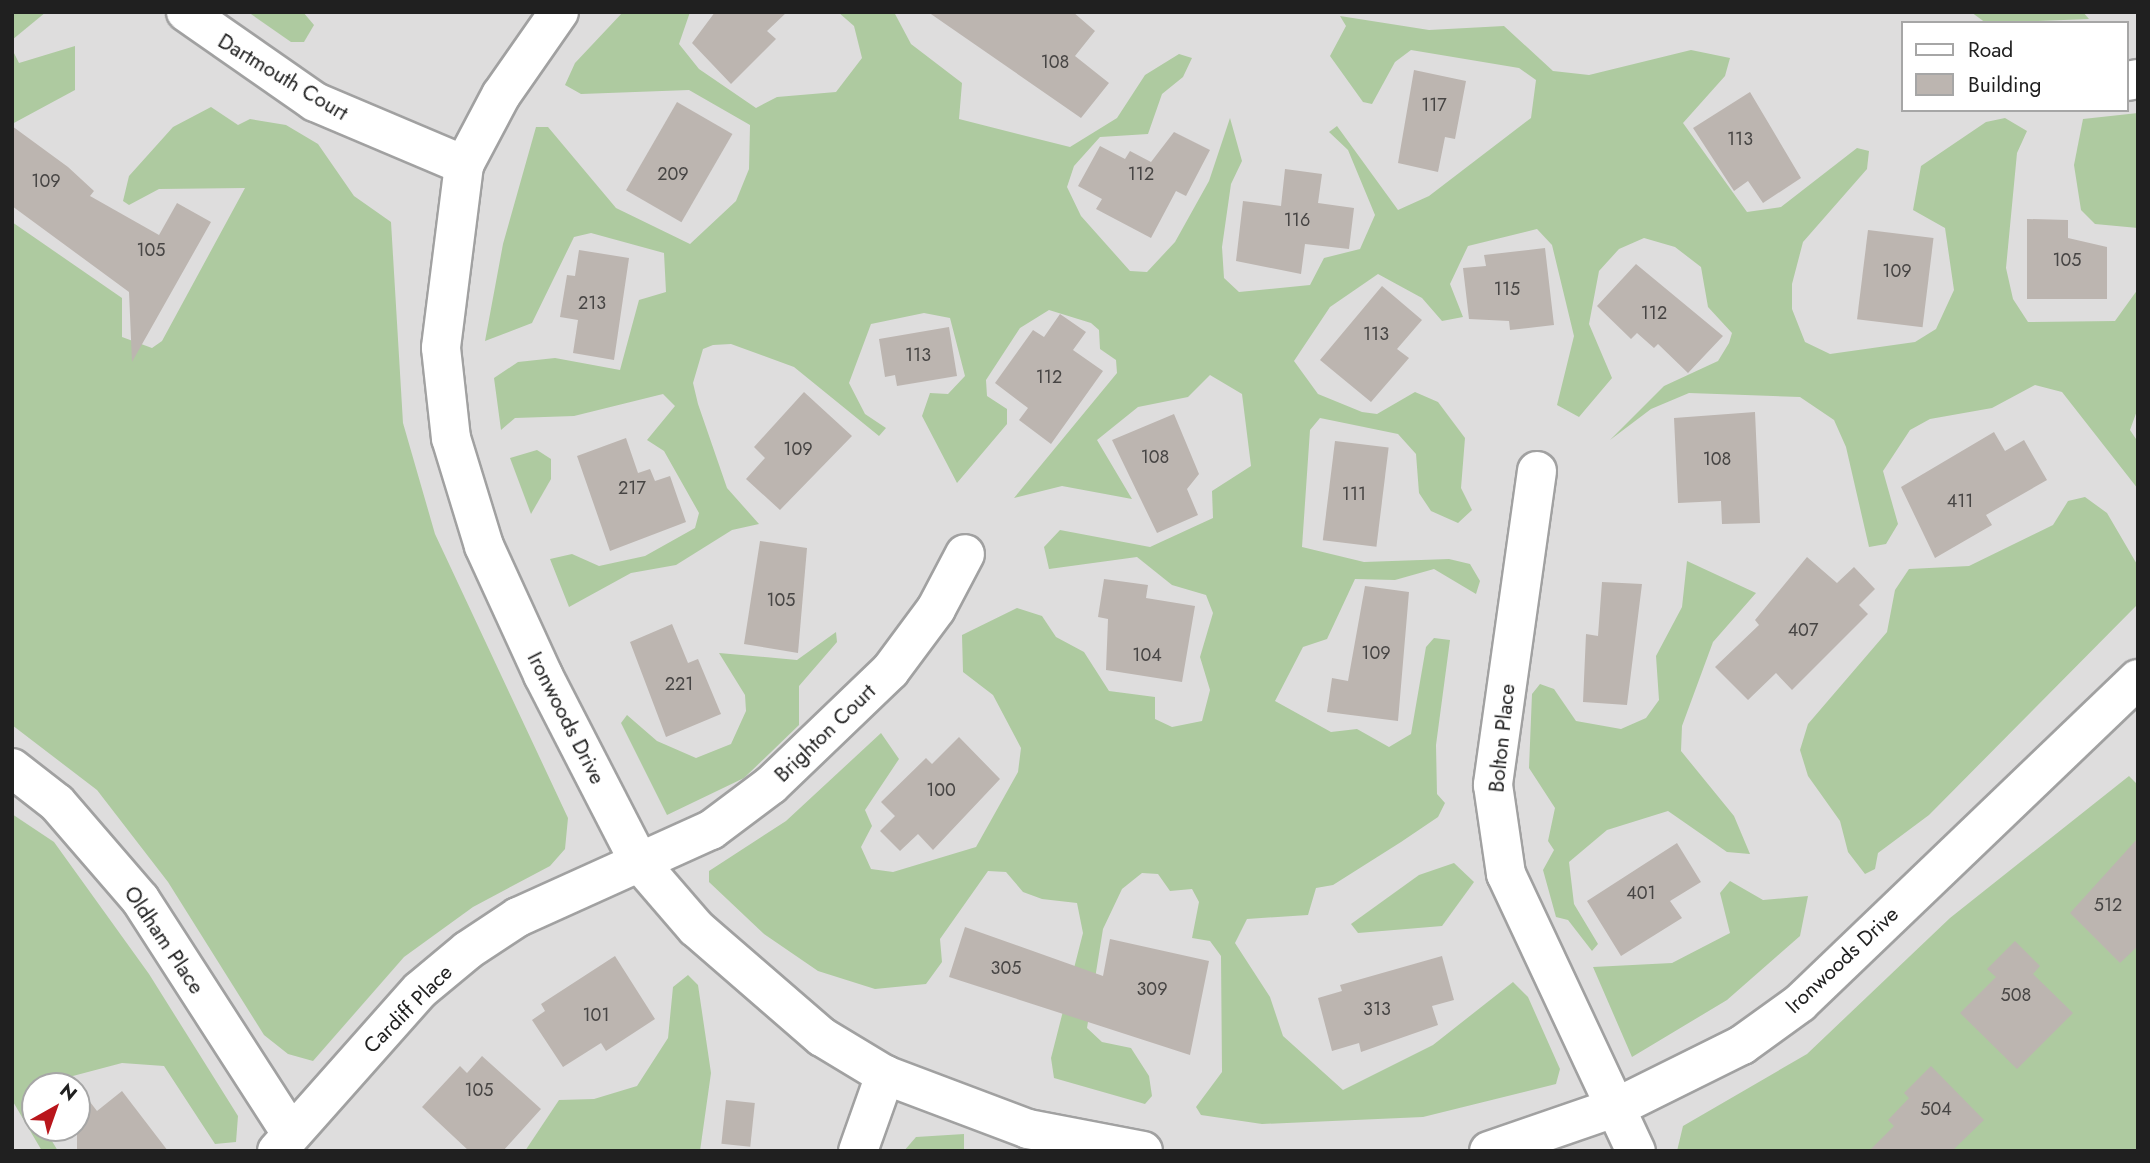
<!DOCTYPE html>
<html>
<head>
<meta charset="utf-8">
<style>
	body { margin:0 }
	#map { position:relative; width:2150px; height:1163px; overflow:hidden; background:#efece7; font-family:Jost,sans-serif }
	div>[style] { position:absolute }
	.residential>* { inset:0; background:#dedddd }
	.forest>* { inset:0; background:#aecaa0 }
	.building>* { inset:0; background:#bcb5b0; transform-origin:0 0 }
	.roads { filter:drop-shadow(2px 0 #a1a1a1) drop-shadow(-2px 0 #a1a1a1) drop-shadow(0 2px #a1a1a1) drop-shadow(0 -2px #a1a1a1) }
	.minor>* { height:38px; margin:-19px; padding:0 19px; transform-origin:19px; border-radius:19px; background:#fff }
	span { translate:-50% -50%; white-space:nowrap; text-align:center; line-height:1.15; -webkit-text-stroke:7px #fff; paint-order:stroke }
	.number-label { font-size:18px; color:#474544 }
	.number-label span { -webkit-text-stroke-width:0 }
	.street-label { font-size:21px; color:#202020 }
	.frame { position:absolute; inset:0; border:14px solid #202020; pointer-events:none }
	.legend { position:absolute; left:1901px; top:21px; width:228px; height:91px; box-sizing:border-box; background:#fff; border:2px solid #a6a6a6; margin:0; padding:9px 12px; list-style:none; font-size:21px; color:#202020 }
	.legend li { display:flex; align-items:center; gap:14px; height:35px }
	.legend b { width:35px; border:2px solid #a6a6a6 }
	.north { position:absolute; left:21px; top:1072px; width:70px; height:70px; box-sizing:border-box; background:#fff; border:2px solid #a6a6a6; border-radius:50%; rotate:40deg; font-size:19px; font-weight:700; line-height:28px; text-align:center; color:#202020 }
	.north::after { content:''; display:block; margin:auto; width:24px; height:32px; background:#b9161c; clip-path:polygon(50% 0,100% 100%,50% 72%,0 100%) }
</style>
</head>
<body>
<div id="map">
	<div class="residential">
		<i style="clip-path:polygon(evenodd,12px 12px,2138px 12px,2138px 1151px,12px 1151px,12px 12px,1903px 23px,2127px 23px,2127px 110px,1903px 110px,1903px 23px,12px 12px,35px 1086px,77px 1086px,77px 1128px,35px 1128px,35px 1086px)"></i>
	</div>
	<div class="forest">
		<i style="clip-path:polygon(12px 12px,46px 12px,12px 40px)"></i>
		<i style="clip-path:polygon(248px 12px,303px 12px,314px 25px,304px 42px,291px 42px)"></i>
		<i style="clip-path:polygon(623px 12px,690px 12px,679px 44px,699px 69px,756px 108px,777px 97px,836px 92px,862px 58px,854px 26px,838px 12px,894px 12px,911px 44px,962px 83px,959px 119px,1070px 147px,1117px 118px,1145px 75px,1179px 54px,1192px 58px,1183px 77px,1162px 94px,1148px 134px,1100px 137px,1074px 166px,1067px 187px,1081px 216px,1130px 271px,1147px 272px,1175px 242px,1209px 181px,1230px 118px,1242px 161px,1231px 184px,1222px 247px,1224px 278px,1239px 292px,1310px 285px,1324px 258px,1360px 249px,1375px 215px,1348px 150px,1329px 132px,1337px 126px,1398px 210px,1429px 196px,1531px 118px,1536px 80px,1519px 68px,1411px 50px,1395px 62px,1372px 104px,1363px 102px,1330px 56px,1346px 26px,1340px 16px,1429px 30px,1504px 26px,1553px 71px,1589px 75px,1691px 50px,1730px 58px,1725px 76px,1683px 123px,1747px 212px,1781px 207px,1857px 148px,1869px 151px,1867px 169px,1803px 242px,1792px 284px,1792px 309px,1805px 342px,1830px 354px,1915px 342px,1936px 329px,1954px 290px,1945px 228px,1913px 210px,1921px 166px,1986px 122px,2005px 118px,2027px 131px,2017px 153px,2006px 268px,2013px 299px,2028px 322px,2115px 321px,2138px 289px,2138px 408px,2130px 430px,2138px 442px,2138px 489px,2062px 392px,2035px 385px,1992px 408px,1930px 419px,1910px 430px,1883px 471px,1898px 524px,1886px 544px,1869px 547px,1846px 447px,1834px 420px,1800px 397px,1689px 393px,1651px 409px,1610px 440px,1664px 386px,1718px 361px,1729px 343px,1732px 333px,1708px 307px,1701px 267px,1675px 247px,1644px 238px,1619px 249px,1599px 271px,1589px 324px,1612px 378px,1579px 417px,1557px 405px,1574px 336px,1552px 245px,1537px 229px,1468px 246px,1450px 284px,1463px 317px,1442px 321px,1422px 298px,1378px 274px,1330px 307px,1294px 361px,1318px 394px,1362px 412px,1377px 414px,1415px 392px,1438px 402px,1465px 438px,1461px 488px,1472px 510px,1458px 523px,1431px 511px,1419px 493px,1416px 454px,1398px 434px,1320px 418px,1310px 430px,1302px 547px,1364px 562px,1449px 559px,1470px 564px,1480px 581px,1476px 594px,1434px 569px,1395px 580px,1355px 579px,1327px 639px,1303px 647px,1275px 701px,1331px 732px,1357px 729px,1389px 747px,1411px 734px,1426px 647px,1434px 638px,1450px 640px,1436px 745px,1437px 794px,1445px 803px,1438px 817px,1401px 842px,1333px 885px,1316px 888px,1308px 915px,1247px 919px,1235px 943px,1270px 997px,1283px 1036px,1343px 1090px,1433px 1045px,1513px 982px,1528px 997px,1560px 1069px,1556px 1084px,1423px 1117px,1262px 1124px,1201px 1115px,1196px 1107px,1222px 1072px,1221px 956px,1210px 941px,1192px 938px,1199px 902px,1192px 889px,1170px 891px,1158px 874px,1142px 873px,1122px 889px,1103px 929px,1087px 1028px,1102px 1042px,1131px 1048px,1149px 1076px,1152px 1096px,1145px 1104px,1054px 1078px,1051px 1058px,1083px 933px,1077px 903px,1042px 899px,1023px 892px,1006px 872px,988px 871px,940px 939px,942px 962px,926px 984px,875px 989px,818px 971px,764px 934px,709px 882px,709px 871px,786px 821px,881px 733px,899px 759px,865px 810px,872px 826px,861px 847px,871px 869px,893px 872px,976px 847px,1018px 772px,1021px 748px,993px 695px,963px 672px,962px 635px,1017px 608px,1042px 616px,1056px 637px,1084px 652px,1109px 691px,1155px 697px,1155px 719px,1172px 727px,1202px 721px,1210px 690px,1200px 657px,1213px 613px,1206px 595px,1172px 585px,1137px 557px,1049px 569px,1044px 547px,1060px 530px,1150px 547px,1213px 518px,1212px 491px,1251px 466px,1242px 394px,1210px 375px,1188px 397px,1138px 407px,1097px 440px,1132px 499px,1062px 486px,1014px 498px,1117px 373px,1116px 360px,1100px 349px,1099px 330px,1091px 323px,1049px 310px,1020px 328px,986px 380px,987px 396px,1007px 409px,1007px 424px,957px 483px,922px 416px,930px 393px,948px 394px,965px 376px,950px 318px,924px 313px,871px 324px,849px 383px,865px 414px,886px 428px,879px 436px,794px 367px,731px 344px,713px 345px,703px 349px,693px 383px,698px 404px,727px 488px,759px 524px,732px 530px,676px 565px,631px 573px,569px 607px,550px 559px,572px 554px,599px 566px,645px 556px,695px 528px,699px 513px,664px 451px,647px 440px,675px 406px,663px 394px,574px 416px,515px 418px,501px 430px,494px 378px,518px 362px,555px 358px,620px 370px,639px 300px,666px 292px,664px 253px,591px 233px,574px 237px,532px 323px,485px 341px,503px 244px,536px 127px,548px 127px,616px 208px,690px 244px,736px 201px,749px 169px,750px 125px,689px 90px,581px 94px,565px 85px,575px 63px)"></i>
		<i style="clip-path:polygon(1971px 12px,2083px 12px,2089px 19px,1986px 23px)"></i>
		<i style="clip-path:polygon(75px 46px,75px 90px,12px 124px,12px 49px,19px 63px)"></i>
		<i style="clip-path:polygon(211px 107px,238px 125px,250px 119px,286px 125px,318px 144px,354px 196px,391px 222px,403px 423px,435px 534px,568px 818px,565px 849px,550px 866px,473px 907px,404px 957px,313px 1061px,288px 1054px,264px 1035px,168px 882px,97px 790px,12px 725px,12px 222px,122px 298px,122px 337px,152px 348px,162px 341px,245px 188px,159px 189px,129px 205px,123px 201px,129px 176px,173px 127px)"></i>
		<i style="clip-path:polygon(2138px 113px,2138px 228px,2095px 224px,2081px 210px,2074px 165px,2083px 119px)"></i>
		<i style="clip-path:polygon(537px 450px,551px 459px,551px 479px,531px 514px,510px 458px)"></i>
		<i style="clip-path:polygon(2085px 497px,2107px 513px,2138px 566px,2138px 604px,1929px 815px,1878px 853px,1875px 869px,1865px 874px,1848px 852px,1840px 821px,1808px 776px,1800px 750px,1808px 724px,1887px 632px,1895px 590px,1909px 569px,1969px 566px,2053px 525px,2068px 501px)"></i>
		<i style="clip-path:polygon(1687px 561px,1756px 593px,1713px 642px,1682px 726px,1681px 751px,1734px 816px,1750px 854px,1727px 852px,1668px 811px,1607px 830px,1569px 862px,1574px 904px,1598px 944px,1592px 951px,1568px 920px,1556px 917px,1543px 870px,1554px 850px,1548px 841px,1555px 808px,1529px 768px,1532px 694px,1540px 684px,1554px 689px,1576px 721px,1621px 729px,1646px 718px,1659px 700px,1656px 656px,1682px 607px)"></i>
		<i style="clip-path:polygon(836px 632px,837px 642px,799px 686px,799px 725px,744px 778px,667px 815px,621px 723px,627px 715px,657px 741px,696px 758px,731px 744px,746px 711px,745px 695px,719px 653px,797px 660px)"></i>
		<i style="clip-path:polygon(2129px 776px,2138px 785px,2138px 1151px,1677px 1151px,1683px 1126px,1807px 1054px,1950px 918px)"></i>
		<i style="clip-path:polygon(12px 814px,54px 842px,149px 974px,238px 1116px,236px 1142px,215px 1144px,164px 1066px,122px 1063px,35px 1086px,35px 1128px,44px 1128px,58px 1151px,42px 1151px,12px 1100px)"></i>
		<i style="clip-path:polygon(1454px 863px,1474px 882px,1442px 926px,1358px 933px,1351px 924px,1419px 875px)"></i>
		<i style="clip-path:polygon(1730px 881px,1763px 900px,1808px 896px,1800px 936px,1727px 1000px,1632px 1057px,1593px 967px,1672px 963px,1730px 933px,1720px 893px)"></i>
		<i style="clip-path:polygon(688px 975px,698px 985px,711px 1073px,700px 1151px,525px 1151px,559px 1100px,594px 1099px,637px 1086px,668px 1038px,673px 987px)"></i>
		<i style="clip-path:polygon(964px 1134px,964px 1151px,904px 1151px,916px 1137px)"></i>
	</div>
	<div class="building">
		<i style="clip-path:polygon(715px 12px,787px 12px,767px 31px,776px 39px,731px 84px,692px 43px)"></i>
		<i style="clip-path:polygon(928px 12px,1073px 12px,1095px 31px,1075px 56px,1109px 83px,1081px 118px)"></i>
		<i style="clip-path:polygon(1414px 70px,1466px 81px,1455px 139px,1445px 137px,1438px 172px,1398px 163px)"></i>
		<i style="clip-path:polygon(1750px 92px,1801px 178px,1763px 203px,1748px 181px,1734px 191px,1693px 128px)"></i>
		<i style="left:677px;top:102px;width:64px;height:102px;rotate:30deg"></i>
		<i style="clip-path:polygon(12px 126px,68px 167px,94px 191px,90px 196px,159px 235px,177px 203px,211px 222px,132px 362px,129px 292px,12px 206px)"></i>
		<i style="clip-path:polygon(1174px 132px,1210px 150px,1186px 196px,1176px 191px,1151px 238px,1096px 209px,1102px 199px,1078px 186px,1100px 146px,1125px 159px,1130px 151px,1151px 162px)"></i>
		<i style="clip-path:polygon(1285px 169px,1322px 174px,1318px 203px,1354px 208px,1349px 249px,1305px 244px,1301px 274px,1236px 261px,1243px 201px,1281px 206px)"></i>
		<i style="clip-path:polygon(2027px 219px,2068px 220px,2068px 238px,2107px 247px,2107px 299px,2027px 299px)"></i>
		<i style="left:1868px;top:230px;width:66px;height:90px;rotate:7deg"></i>
		<i style="clip-path:polygon(1545px 248px,1554px 325px,1510px 330px,1509px 321px,1469px 319px,1463px 268px,1486px 266px,1484px 255px)"></i>
		<i style="clip-path:polygon(579px 250px,629px 258px,614px 360px,573px 353px,578px 320px,560px 317px,567px 275px,575px 276px)"></i>
		<i style="clip-path:polygon(1636px 264px,1723px 336px,1688px 373px,1658px 344px,1654px 348px,1637px 333px,1631px 339px,1597px 306px)"></i>
		<i style="clip-path:polygon(1382px 286px,1422px 320px,1397px 349px,1409px 358px,1371px 402px,1320px 360px)"></i>
		<i style="clip-path:polygon(1060px 314px,1086px 332px,1073px 350px,1103px 371px,1051px 444px,1019px 420px,1028px 408px,995px 383px,1033px 330px,1044px 337px)"></i>
		<i style="clip-path:polygon(949px 327px,957px 376px,897px 386px,895px 375px,885px 377px,879px 339px)"></i>
		<i style="clip-path:polygon(804px 392px,852px 436px,780px 510px,746px 479px,765px 458px,754px 447px)"></i>
		<i style="clip-path:polygon(1755px 412px,1760px 523px,1722px 524px,1721px 501px,1678px 503px,1674px 418px)"></i>
		<i style="clip-path:polygon(1174px 414px,1199px 474px,1187px 489px,1198px 515px,1157px 533px,1112px 440px)"></i>
		<i style="clip-path:polygon(1994px 432px,2005px 451px,2024px 440px,2047px 480px,1986px 515px,1992px 525px,1935px 558px,1901px 487px)"></i>
		<i style="clip-path:polygon(626px 438px,638px 473px,650px 469px,655px 481px,670px 476px,686px 522px,610px 551px,577px 456px)"></i>
		<i style="left:1335px;top:441px;width:54px;height:100px;rotate:7deg"></i>
		<i style="clip-path:polygon(760px 541px,807px 548px,798px 653px,744px 644px)"></i>
		<i style="clip-path:polygon(1807px 557px,1837px 583px,1854px 567px,1875px 589px,1859px 605px,1868px 614px,1792px 690px,1776px 673px,1748px 700px,1715px 667px,1759px 625px,1755px 620px)"></i>
		<i style="clip-path:polygon(1104px 579px,1148px 585px,1146px 598px,1195px 606px,1182px 682px,1106px 670px,1108px 619px,1098px 617px)"></i>
		<i style="clip-path:polygon(1602px 582px,1642px 584px,1627px 705px,1583px 702px,1586px 634px,1598px 636px)"></i>
		<i style="clip-path:polygon(1365px 586px,1409px 592px,1398px 721px,1327px 712px,1332px 678px,1348px 681px)"></i>
		<i style="clip-path:polygon(672px 624px,688px 663px,698px 659px,721px 714px,666px 737px,630px 642px)"></i>
		<i style="clip-path:polygon(959px 737px,1000px 779px,933px 850px,918px 834px,900px 851px,880px 831px,895px 816px,881px 802px,926px 758px,932px 764px)"></i>
		<i style="clip-path:polygon(2138px 838px,2138px 946px,2120px 963px,2070px 913px)"></i>
		<i style="clip-path:polygon(1677px 843px,1701px 882px,1670px 901px,1682px 918px,1621px 956px,1587px 901px)"></i>
		<i style="clip-path:polygon(965px 927px,1103px 976px,1110px 939px,1209px 961px,1190px 1055px,949px 977px)"></i>
		<i style="clip-path:polygon(2015px 941px,2040px 966px,2033px 974px,2073px 1013px,2017px 1069px,1960px 1013px,1996px 977px,1987px 969px)"></i>
		<i style="clip-path:polygon(615px 956px,655px 1019px,606px 1051px,601px 1043px,563px 1067px,532px 1020px,545px 1011px,541px 1004px)"></i>
		<i style="clip-path:polygon(1442px 956px,1454px 1000px,1432px 1006px,1438px 1025px,1361px 1052px,1359px 1043px,1332px 1051px,1318px 998px,1342px 991px,1340px 985px)"></i>
		<i style="clip-path:polygon(482px 1056px,541px 1109px,503px 1151px,469px 1151px,422px 1107px,460px 1066px,467px 1073px)"></i>
		<i style="clip-path:polygon(1931px 1066px,1984px 1120px,1952px 1151px,1869px 1151px,1894px 1126px,1888px 1120px,1909px 1098px,1904px 1093px)"></i>
		<i style="clip-path:polygon(77px 1085px,97px 1111px,122px 1091px,168px 1151px,77px 1151px)"></i>
		<i style="left:726px;top:1100px;width:29px;height:44px;rotate:6deg"></i>
	</div>
	<div class="roads">
		<div class="minor">
			<i style="left:186px;top:12px;width:157px;rotate:34.9deg"></i>
			<i style="left:315px;top:102px;width:162px;rotate:22.9deg"></i>
			<i style="left:559px;top:12px;width:101px;rotate:124.9deg"></i>
			<i style="left:501px;top:95px;width:79px;rotate:117.9deg"></i>
			<i style="left:464px;top:165px;width:184px;rotate:97.2deg"></i>
			<i style="left:441px;top:348px;width:91px;rotate:83.7deg"></i>
			<i style="left:451px;top:438px;width:113px;rotate:73deg"></i>
			<i style="left:484px;top:546px;width:142px;rotate:65.4deg"></i>
			<i style="left:543px;top:675px;width:210px;rotate:62.8deg"></i>
			<i style="left:639px;top:862px;width:87px;rotate:49.2deg"></i>
			<i style="left:696px;top:928px;width:167px;rotate:40.9deg"></i>
			<i style="left:822px;top:1037px;width:74px;rotate:31.1deg"></i>
			<i style="left:885px;top:1075px;width:153px;rotate:20.7deg"></i>
			<i style="left:1028px;top:1129px;width:117px;rotate:10.8deg"></i>
			<i style="left:2127px;top:81px;width:11px;rotate:-10deg"></i>
			<i style="left:1537px;top:471px;width:317px;rotate:98deg"></i>
			<i style="left:1493px;top:785px;width:90px;rotate:81.7deg"></i>
			<i style="left:1506px;top:874px;width:306px;rotate:64.9deg"></i>
			<i style="left:12px;top:768px;width:57px;rotate:37.9deg"></i>
			<i style="left:57px;top:803px;width:127px;rotate:49.2deg"></i>
			<i style="left:140px;top:899px;width:278px;rotate:57.2deg"></i>
			<i style="left:277px;top:1151px;width:215px;rotate:-48.4deg"></i>
			<i style="left:420px;top:990px;width:62px;rotate:-39.8deg"></i>
			<i style="left:468px;top:950px;width:60px;rotate:-33.4deg"></i>
			<i style="left:518px;top:917px;width:212px;rotate:-24.3deg"></i>
			<i style="left:711px;top:830px;width:75px;rotate:-36.9deg"></i>
			<i style="left:771px;top:785px;width:165px;rotate:-43.8deg"></i>
			<i style="left:890px;top:671px;width:77px;rotate:-53.4deg"></i>
			<i style="left:936px;top:609px;width:62px;rotate:-62.2deg"></i>
			<i style="left:858px;top:1151px;width:81px;rotate:-70.4deg"></i>
			<i style="left:1489px;top:1151px;width:135px;rotate:-19deg"></i>
			<i style="left:1617px;top:1107px;width:140px;rotate:-26.4deg"></i>
			<i style="left:1742px;top:1045px;width:72px;rotate:-35.9deg"></i>
			<i style="left:1800px;top:1003px;width:468px;rotate:-43.8deg"></i>
		</div>
	</div>
	<div class="number-label">
		<span style="left:1055px;top:62px">108</span>
		<span style="left:1434px;top:105px">117</span>
		<span style="left:1740px;top:139px">113</span>
		<span style="left:673px;top:174px">209</span>
		<span style="left:1141px;top:174px">112</span>
		<span style="left:46px;top:181px">109</span>
		<span style="left:1297px;top:220px">116</span>
		<span style="left:151px;top:250px">105</span>
		<span style="left:2067px;top:260px">105</span>
		<span style="left:1897px;top:271px">109</span>
		<span style="left:1507px;top:289px">115</span>
		<span style="left:592px;top:303px">213</span>
		<span style="left:1654px;top:313px">112</span>
		<span style="left:1376px;top:334px">113</span>
		<span style="left:918px;top:355px">113</span>
		<span style="left:1049px;top:377px">112</span>
		<span style="left:798px;top:449px">109</span>
		<span style="left:1155px;top:457px">108</span>
		<span style="left:1717px;top:459px">108</span>
		<span style="left:632px;top:488px">217</span>
		<span style="left:1354px;top:494px">111</span>
		<span style="left:1960px;top:501px">411</span>
		<span style="left:781px;top:600px">105</span>
		<span style="left:1803px;top:630px">407</span>
		<span style="left:1376px;top:653px">109</span>
		<span style="left:1147px;top:655px">104</span>
		<span style="left:679px;top:684px">221</span>
		<span style="left:941px;top:790px">100</span>
		<span style="left:1641px;top:893px">401</span>
		<span style="left:2108px;top:905px">512</span>
		<span style="left:1006px;top:968px">305</span>
		<span style="left:1152px;top:989px">309</span>
		<span style="left:2016px;top:995px">508</span>
		<span style="left:1377px;top:1009px">313</span>
		<span style="left:596px;top:1015px">101</span>
		<span style="left:479px;top:1090px">105</span>
		<span style="left:1936px;top:1109px">504</span>
	</div>
	<div class="street-label">
		<span style="left:283px;top:77px;rotate:31deg">Dartmouth Court</span>
		<span style="left:566px;top:718px;rotate:63deg">Ironwoods Drive</span>
		<span style="left:825px;top:733px;rotate:-44deg">Brighton Court</span>
		<span style="left:1502px;top:738px;rotate:-84deg">Bolton Place</span>
		<span style="left:164px;top:940px;rotate:56deg">Oldham Place</span>
		<span style="left:1842px;top:960px;rotate:-43deg">Ironwoods Drive</span>
		<span style="left:408px;top:1009px;rotate:-45deg">Cardiff Place</span>
	</div>
	<div class="frame"></div>
	<ul class="legend">
	<li><b style="height:9px;background:#fff"></b>Road</li>
	<li><b style="height:19px;background:#bcb5b0"></b>Building</li>
	</ul>
	<div class="north">N</div>
</div>
</body>
</html>
